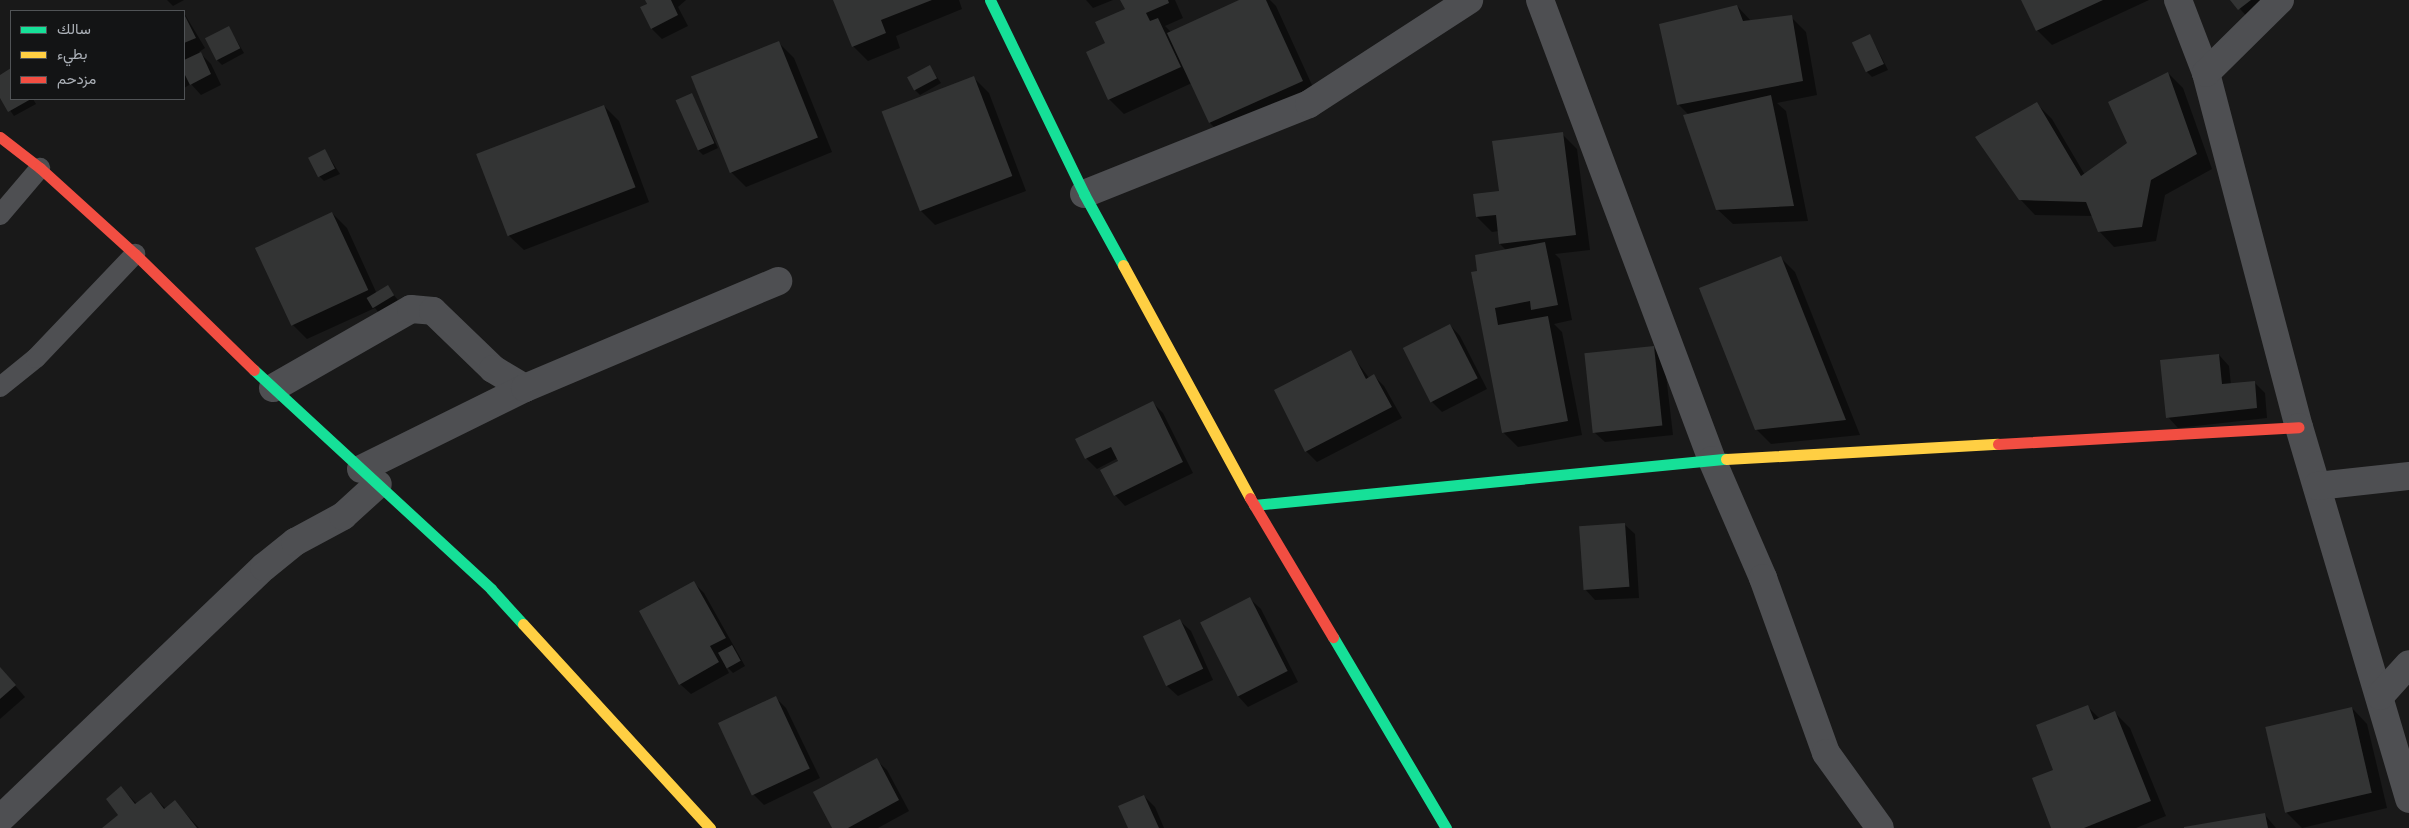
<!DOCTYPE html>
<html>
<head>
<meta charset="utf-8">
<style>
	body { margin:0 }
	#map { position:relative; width:2409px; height:828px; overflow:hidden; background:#191919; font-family:"Noto Sans",Vazirmatn,sans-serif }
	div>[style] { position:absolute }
	.shadow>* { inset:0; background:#0007 }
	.building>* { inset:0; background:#333434; transform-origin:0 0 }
	.lane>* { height:20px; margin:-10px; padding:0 10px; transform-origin:10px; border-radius:10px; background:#4e4f52 }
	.street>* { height:28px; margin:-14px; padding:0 14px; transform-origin:14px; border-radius:14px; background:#4e4f52 }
	.fast>* { height:11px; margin:-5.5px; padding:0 5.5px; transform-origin:5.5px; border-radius:5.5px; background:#16e098 }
	.slow>* { height:11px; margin:-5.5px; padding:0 5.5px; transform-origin:5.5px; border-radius:5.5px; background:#ffcf43 }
	.jam>* { height:11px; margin:-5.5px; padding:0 5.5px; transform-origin:5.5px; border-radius:5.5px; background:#f24e42 }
	span { translate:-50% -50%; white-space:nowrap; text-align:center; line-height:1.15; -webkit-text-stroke:4px #131415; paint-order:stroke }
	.legend { position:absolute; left:10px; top:10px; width:175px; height:90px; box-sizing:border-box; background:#131415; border:1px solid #505356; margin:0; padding:6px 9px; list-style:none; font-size:15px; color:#acb1b8 }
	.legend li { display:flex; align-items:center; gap:10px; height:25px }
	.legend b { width:25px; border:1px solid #505356 }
</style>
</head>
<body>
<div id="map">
	<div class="shadow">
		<i style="clip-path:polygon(167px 0,184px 0,173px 6px)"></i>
		<i style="clip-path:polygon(646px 0,686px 0,678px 7px,688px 26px,662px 39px,652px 29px)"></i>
		<i style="clip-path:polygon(835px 0,959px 0,962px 9px,896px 36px,900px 48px,868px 61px,853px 46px)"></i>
		<i style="clip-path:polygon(1086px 0,1113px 0,1093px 8px)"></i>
		<i style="clip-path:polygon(1122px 0,1175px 0,1183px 18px,1165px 26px,1171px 32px,1242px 0,1270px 0,1276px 6px,1317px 96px,1225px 138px,1210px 123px,1192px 83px,1124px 114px,1109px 99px,1106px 44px,1126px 10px)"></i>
		<i style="clip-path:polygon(2023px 0,2149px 0,2052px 45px,2037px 30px)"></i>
		<i style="clip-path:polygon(2232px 0,2275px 0,2250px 20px)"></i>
		<i style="clip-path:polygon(1737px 6px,1752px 22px,1791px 17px,1806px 32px,1817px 95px,1777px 103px,1786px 111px,1808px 221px,1733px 224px,1717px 209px,1689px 115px,1679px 105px)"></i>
		<i style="clip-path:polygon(184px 13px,205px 48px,199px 52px,211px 64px,221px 85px,201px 95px,191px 84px,184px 88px)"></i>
		<i style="clip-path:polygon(229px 28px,244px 53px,222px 65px,217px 60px)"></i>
		<i style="clip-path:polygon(1870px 35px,1888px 70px,1872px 77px,1867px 72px)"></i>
		<i style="clip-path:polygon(779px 43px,794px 58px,832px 152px,746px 187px,731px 172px,692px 78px)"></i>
		<i style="clip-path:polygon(930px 67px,941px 83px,920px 95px,915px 90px)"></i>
		<i style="clip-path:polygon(11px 70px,11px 99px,33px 99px,36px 104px,14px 116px,0 96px,0 77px)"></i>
		<i style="clip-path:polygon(2168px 73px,2183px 88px,2212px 169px,2165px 195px,2156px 241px,2114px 247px,2099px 231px,2093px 216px,2035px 215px,2020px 199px,2037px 104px,2052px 119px,2085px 175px,2128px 144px)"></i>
		<i style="clip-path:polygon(974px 78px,989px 93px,1026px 191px,935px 225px,920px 210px)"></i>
		<i style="clip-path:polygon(692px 95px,718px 148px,703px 155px,698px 150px)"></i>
		<i style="clip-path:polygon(604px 106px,619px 121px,649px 202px,524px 250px,508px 235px,478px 154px)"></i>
		<i style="clip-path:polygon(1562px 134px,1577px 149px,1590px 250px,1555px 254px,1560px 259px,1572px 320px,1554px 324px,1562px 332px,1582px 435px,1518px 447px,1503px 432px,1479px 272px,1507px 251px,1500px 244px,1499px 231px,1492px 232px,1477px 217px)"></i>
		<i style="clip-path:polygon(325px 151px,340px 174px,324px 181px,319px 176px)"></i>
		<i style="clip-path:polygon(332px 213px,347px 228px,377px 294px,387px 287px,398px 300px,379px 313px,375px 308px,307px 339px,292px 324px,257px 247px)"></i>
		<i style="clip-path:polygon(1780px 257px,1795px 272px,1860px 435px,1771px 444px,1756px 429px)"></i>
		<i style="clip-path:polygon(1450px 325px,1460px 336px,1487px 389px,1442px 412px,1432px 402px,1404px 349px)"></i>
		<i style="clip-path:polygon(1653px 347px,1664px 358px,1673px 435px,1605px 442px,1594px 432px,1586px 354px)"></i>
		<i style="clip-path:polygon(1350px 352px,1369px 378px,1374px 376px,1384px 386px,1402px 418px,1317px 462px,1306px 451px)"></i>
		<i style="clip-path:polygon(2219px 355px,2229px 366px,2231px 385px,2254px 382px,2265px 393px,2267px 418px,2178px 428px,2168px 417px)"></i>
		<i style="clip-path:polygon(1152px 402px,1163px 413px,1193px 473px,1125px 506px,1115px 495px,1118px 458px,1097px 469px,1086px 458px)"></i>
		<i style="clip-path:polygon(1624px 524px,1635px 534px,1639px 598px,1595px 600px,1585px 589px)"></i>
		<i style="clip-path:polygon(693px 582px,704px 593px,745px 666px,733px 673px,725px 665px,729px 673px,691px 694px,680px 684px)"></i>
		<i style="clip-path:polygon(1250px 599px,1261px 609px,1298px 682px,1248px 707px,1238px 696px)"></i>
		<i style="clip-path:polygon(1180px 621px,1191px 631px,1213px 680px,1178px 696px,1167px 686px,1145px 637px)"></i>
		<i style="clip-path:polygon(0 668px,25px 697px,0 719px)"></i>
		<i style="clip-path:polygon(775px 697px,786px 708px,820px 778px,764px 805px,754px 795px)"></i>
		<i style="clip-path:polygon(2087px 706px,2100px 719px,2115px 713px,2130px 728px,2166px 816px,2136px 828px,2053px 828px)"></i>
		<i style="clip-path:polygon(2352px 708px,2367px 724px,2387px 808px,2302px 828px,2287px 813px)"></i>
		<i style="clip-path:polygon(876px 760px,887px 770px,909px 811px,878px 828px,834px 828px)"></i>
		<i style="clip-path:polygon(121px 788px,137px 804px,150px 793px,166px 809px,175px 802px,199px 828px,104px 828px,120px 815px)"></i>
		<i style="clip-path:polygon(1144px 796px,1155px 807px,1164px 828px,1129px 828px)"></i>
		<i style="clip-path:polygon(2265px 815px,2276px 828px,2187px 828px)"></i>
	</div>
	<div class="building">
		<i style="clip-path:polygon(645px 0,671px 0,678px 15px,651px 29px,640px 7px,647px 4px)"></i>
		<i style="clip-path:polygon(833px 0,932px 0,881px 20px,886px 33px,852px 47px)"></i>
		<i style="clip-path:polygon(1120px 0,1168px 0,1169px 3px,1146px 13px,1150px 21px,1158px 18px,1181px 67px,1108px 100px,1086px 52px,1105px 43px,1095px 22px,1125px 9px)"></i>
		<i style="clip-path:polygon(1239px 0,1266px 0,1303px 81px,1209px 123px,1167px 33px)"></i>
		<i style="clip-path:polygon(2021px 0,2103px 0,2036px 31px)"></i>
		<i style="clip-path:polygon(2230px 0,2251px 0,2238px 10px)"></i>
		<i style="clip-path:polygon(1737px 5px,1743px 21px,1792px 15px,1803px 81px,1677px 105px,1659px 24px)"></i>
		<i style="clip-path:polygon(184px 14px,196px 38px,184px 43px)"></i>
		<i style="left:229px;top:26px;width:25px;height:27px;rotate:63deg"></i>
		<i style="left:1870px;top:34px;width:33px;height:20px;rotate:65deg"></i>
		<i style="left:779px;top:41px;width:104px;height:95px;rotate:68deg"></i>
		<i style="clip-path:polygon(201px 52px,211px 74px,190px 85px,184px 73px,184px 60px)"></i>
		<i style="left:930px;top:65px;width:15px;height:26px;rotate:62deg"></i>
		<i style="clip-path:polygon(11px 68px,11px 99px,31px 99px,8px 112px,0 98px,0 75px)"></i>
		<i style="clip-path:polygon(2168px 72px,2197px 154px,2151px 180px,2142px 227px,2098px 232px,2086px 202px,2019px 200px,1975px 137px,2037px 102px,2081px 176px,2127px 143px,2108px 102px)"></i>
		<i style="left:974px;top:76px;width:107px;height:99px;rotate:69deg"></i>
		<i style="left:692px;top:93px;width:55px;height:18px;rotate:66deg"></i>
		<i style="clip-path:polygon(1771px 95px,1794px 206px,1716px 210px,1683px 115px)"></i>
		<i style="left:604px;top:105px;width:88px;height:137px;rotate:69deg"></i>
		<i style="clip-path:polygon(1563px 132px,1576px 235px,1499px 244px,1496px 215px,1476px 217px,1473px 194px,1499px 191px,1492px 141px)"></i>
		<i style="left:325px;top:149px;width:22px;height:19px;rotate:63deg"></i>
		<i style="left:332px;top:212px;width:86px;height:85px;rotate:65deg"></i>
		<i style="clip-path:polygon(1545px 242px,1558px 305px,1531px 310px,1530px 301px,1495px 308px,1498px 325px,1548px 316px,1568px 421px,1502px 433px,1471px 272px,1477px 271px,1475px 255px)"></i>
		<i style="clip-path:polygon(1781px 256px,1846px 420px,1755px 430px,1699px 288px)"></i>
		<i style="left:388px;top:285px;width:12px;height:25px;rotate:59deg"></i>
		<i style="left:1450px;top:324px;width:61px;height:53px;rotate:63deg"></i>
		<i style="left:1654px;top:346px;width:80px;height:70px;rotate:84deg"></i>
		<i style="clip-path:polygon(1351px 350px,1366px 379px,1374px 374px,1392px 407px,1305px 452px,1274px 390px)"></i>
		<i style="clip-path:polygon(2219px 354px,2222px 384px,2255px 381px,2257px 408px,2166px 418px,2160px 360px)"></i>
		<i style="clip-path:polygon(1153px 401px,1183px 462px,1114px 496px,1100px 470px,1118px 461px,1111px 447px,1085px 459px,1075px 439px)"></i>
		<i style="left:1625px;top:523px;width:64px;height:46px;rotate:86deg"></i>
		<i style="clip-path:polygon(694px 581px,726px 638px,710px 646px,719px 662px,679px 685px,639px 611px)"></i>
		<i style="left:1250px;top:597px;width:83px;height:56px;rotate:63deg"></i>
		<i style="left:1180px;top:619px;width:55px;height:41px;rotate:65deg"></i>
		<i style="left:732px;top:645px;width:18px;height:16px;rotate:61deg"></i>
		<i style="clip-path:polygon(0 667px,16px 685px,0 699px)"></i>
		<i style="left:776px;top:696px;width:80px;height:64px;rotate:65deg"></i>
		<i style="clip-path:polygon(2088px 705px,2094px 720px,2115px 711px,2151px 801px,2084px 828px,2051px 828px,2032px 778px,2053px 770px,2036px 725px)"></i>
		<i style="left:2352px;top:707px;width:88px;height:89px;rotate:77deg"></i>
		<i style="clip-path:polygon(877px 758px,899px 800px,848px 828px,832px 828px,813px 792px)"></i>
		<i style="clip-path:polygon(121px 786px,135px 804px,151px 792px,164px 809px,175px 800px,197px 828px,102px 828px,118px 815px,106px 799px)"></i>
		<i style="clip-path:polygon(1144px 795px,1159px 828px,1128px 828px,1118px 806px)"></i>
		<i style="clip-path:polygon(2265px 813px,2268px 828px,2184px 828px,2184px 827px)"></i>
	</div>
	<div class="lane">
		<i style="left:0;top:215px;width:62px;rotate:-49.6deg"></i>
		<i style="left:0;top:387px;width:46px;rotate:-38.9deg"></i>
		<i style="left:36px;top:358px;width:144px;rotate:-46.4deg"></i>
	</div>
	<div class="street">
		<i style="left:1540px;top:0;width:491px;rotate:69.5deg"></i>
		<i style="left:1712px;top:460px;width:129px;rotate:66.6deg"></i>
		<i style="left:1763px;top:578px;width:186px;rotate:70.2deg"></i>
		<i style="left:1826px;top:753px;width:92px;rotate:54.2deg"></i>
		<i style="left:2178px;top:0;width:78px;rotate:69deg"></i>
		<i style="left:2206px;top:73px;width:366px;rotate:75.3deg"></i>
		<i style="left:2299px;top:427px;width:388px;rotate:73.5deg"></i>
		<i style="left:2206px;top:73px;width:104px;rotate:-44.6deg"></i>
		<i style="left:1084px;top:194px;width:242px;rotate:-21.8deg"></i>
		<i style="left:1309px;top:104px;width:191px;rotate:-33deg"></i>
		<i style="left:273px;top:388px;width:159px;rotate:-29.8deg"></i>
		<i style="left:411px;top:309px;width:22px;rotate:5deg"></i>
		<i style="left:433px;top:311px;width:83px;rotate:44deg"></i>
		<i style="left:493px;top:369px;width:37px;rotate:31deg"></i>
		<i style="left:361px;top:469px;width:183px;rotate:-26.3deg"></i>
		<i style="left:525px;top:388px;width:275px;rotate:-22.9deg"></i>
		<i style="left:2317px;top:486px;width:93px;rotate:-6.2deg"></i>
		<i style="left:2380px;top:696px;width:43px;rotate:-47.8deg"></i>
		<i style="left:0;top:819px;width:365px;rotate:-43.7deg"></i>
		<i style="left:264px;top:567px;width:40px;rotate:-39deg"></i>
		<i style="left:295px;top:542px;width:55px;rotate:-28.4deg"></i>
		<i style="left:343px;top:516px;width:47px;rotate:-42.4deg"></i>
	</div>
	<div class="fast">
		<i style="left:990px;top:0;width:216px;rotate:64.1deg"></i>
		<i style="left:1084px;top:194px;width:81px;rotate:61.2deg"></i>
		<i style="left:254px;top:370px;width:323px;rotate:42.7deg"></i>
		<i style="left:491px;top:589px;width:47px;rotate:47.6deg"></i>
		<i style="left:1254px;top:505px;width:474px;rotate:-5.6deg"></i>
		<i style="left:1333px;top:637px;width:222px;rotate:59.4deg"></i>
	</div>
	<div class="slow">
		<i style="left:1123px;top:265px;width:265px;rotate:61.4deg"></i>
		<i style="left:1726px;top:459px;width:272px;rotate:-3.2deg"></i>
		<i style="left:523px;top:624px;width:277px;rotate:47.5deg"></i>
	</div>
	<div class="jam">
		<i style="left:0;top:137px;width:51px;rotate:37.8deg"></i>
		<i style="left:40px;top:168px;width:128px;rotate:42.2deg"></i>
		<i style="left:135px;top:254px;width:166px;rotate:44.3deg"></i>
		<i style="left:1998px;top:444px;width:301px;rotate:-3.2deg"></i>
		<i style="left:1250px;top:498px;width:162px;rotate:59.2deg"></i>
	</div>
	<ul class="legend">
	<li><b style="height:6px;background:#16e098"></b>سالك</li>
	<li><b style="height:6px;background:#ffcf43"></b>بطيء</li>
	<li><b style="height:6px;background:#f24e42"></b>مزدحم</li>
	</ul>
</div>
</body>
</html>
